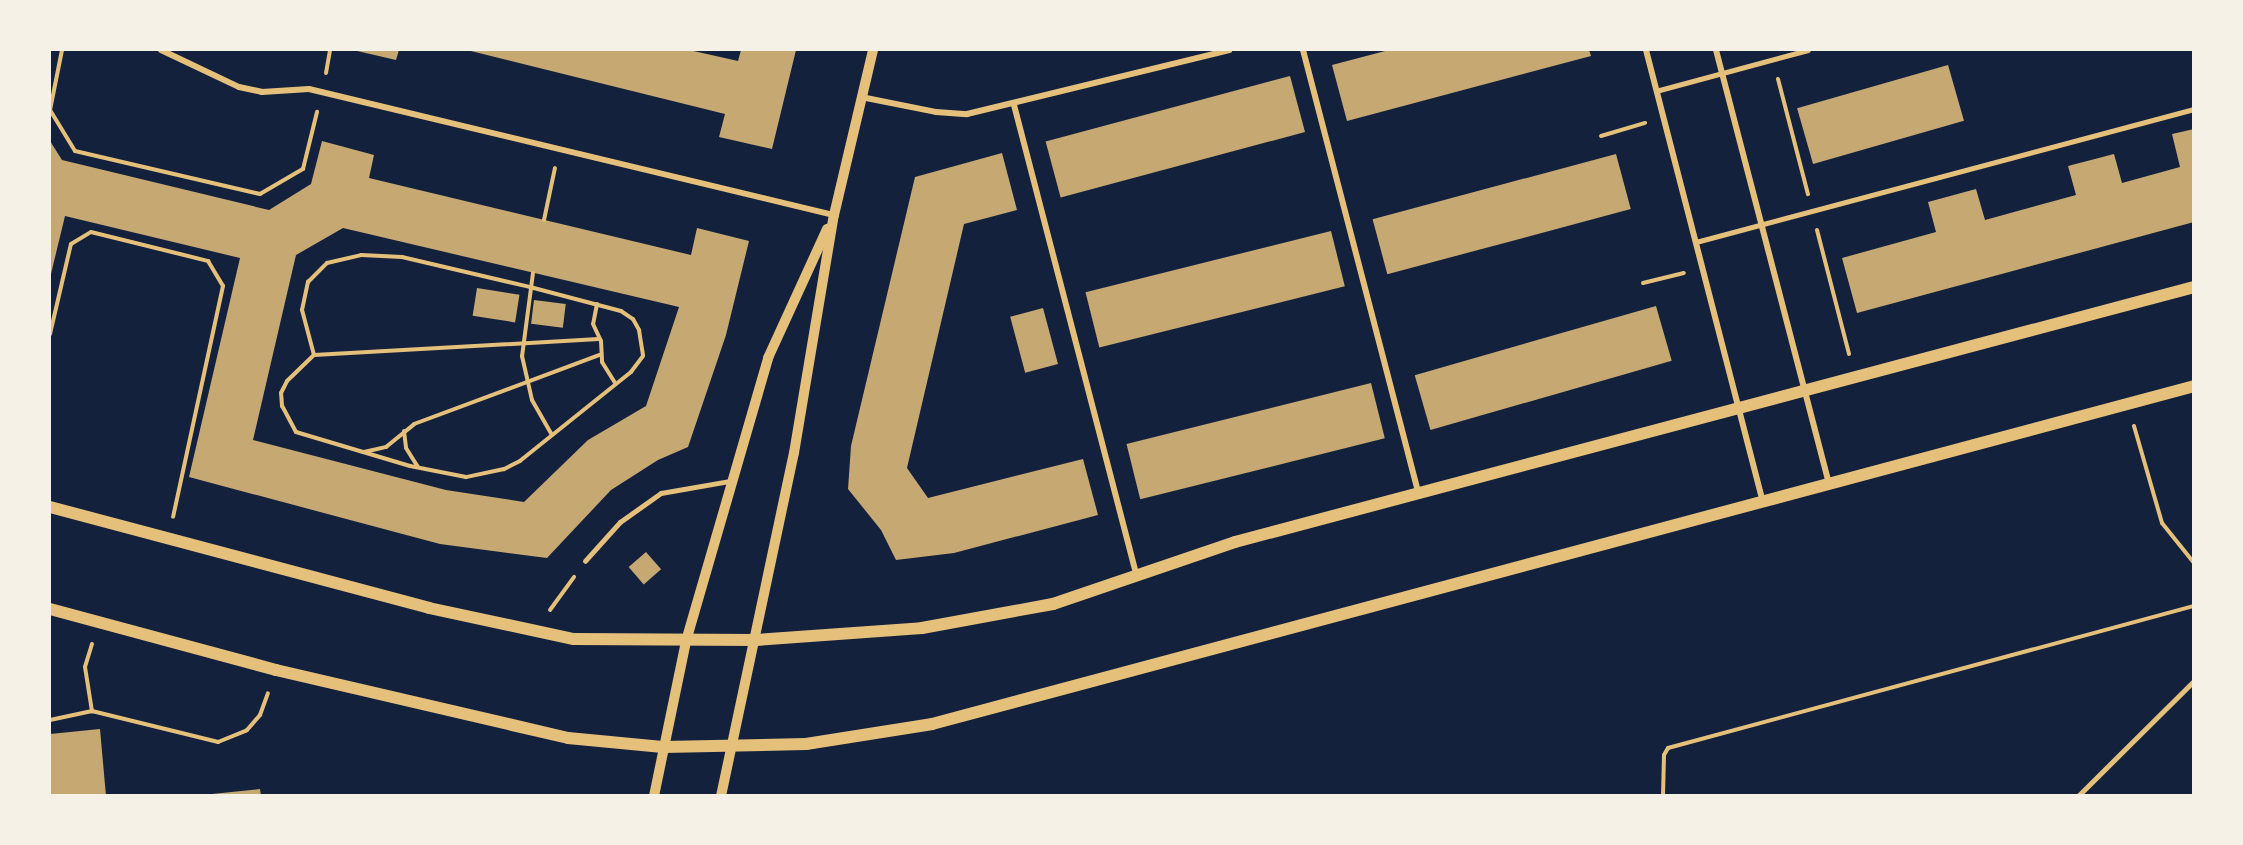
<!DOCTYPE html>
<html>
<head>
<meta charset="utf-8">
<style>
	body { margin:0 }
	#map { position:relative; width:2243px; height:845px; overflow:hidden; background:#14213d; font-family:"Fira Sans Condensed",sans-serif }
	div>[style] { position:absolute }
	.building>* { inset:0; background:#c6a872; transform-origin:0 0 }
	.path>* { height:4px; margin:-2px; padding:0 2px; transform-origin:2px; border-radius:2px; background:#e5c07b }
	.service>* { height:4.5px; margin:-2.25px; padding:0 2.25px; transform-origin:2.25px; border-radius:2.25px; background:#e5c07b }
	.minor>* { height:6px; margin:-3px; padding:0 3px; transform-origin:3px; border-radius:3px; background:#e5c07b }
	.tertiary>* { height:10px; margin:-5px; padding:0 5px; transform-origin:5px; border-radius:5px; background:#e5c07b }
	.secondary>* { height:12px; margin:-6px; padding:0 6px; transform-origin:6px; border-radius:6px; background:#e5c07b }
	span { translate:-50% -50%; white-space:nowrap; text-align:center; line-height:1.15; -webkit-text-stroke:6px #f6f1e7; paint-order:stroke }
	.frame { position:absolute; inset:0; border:51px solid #f6f1e7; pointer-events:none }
</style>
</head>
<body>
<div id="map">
	<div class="building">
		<i style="clip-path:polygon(353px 50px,399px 50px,396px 60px)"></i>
		<i style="clip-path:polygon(467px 50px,689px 50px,738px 61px,741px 50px,796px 50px,772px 149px,719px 137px,725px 114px)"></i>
		<i style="clip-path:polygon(1389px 50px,1589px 50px,1591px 56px,1347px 121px,1332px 65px)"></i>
		<i style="left:1948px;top:65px;width:58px;height:157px;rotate:74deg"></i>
		<i style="left:1290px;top:76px;width:58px;height:253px;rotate:75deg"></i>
		<i style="clip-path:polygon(2194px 129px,2194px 222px,1857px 313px,1842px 258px,1936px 232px,1928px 202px,1976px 189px,1985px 220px,2076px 195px,2068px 166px,2114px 154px,2122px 183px,2180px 167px,2172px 134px)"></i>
		<i style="clip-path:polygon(evenodd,50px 141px,62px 160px,269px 210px,311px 184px,322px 141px,374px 155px,369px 178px,691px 255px,697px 228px,749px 241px,726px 335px,688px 447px,658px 460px,611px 490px,547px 558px,440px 544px,189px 477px,240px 258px,65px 216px,50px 278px,50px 141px,343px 228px,679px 307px,646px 406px,588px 440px,524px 502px,446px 490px,253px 440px,296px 255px,343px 228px)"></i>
		<i style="clip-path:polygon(1002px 153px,1017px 210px,964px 224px,907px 468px,928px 498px,1083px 459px,1098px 515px,954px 553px,896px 560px,881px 530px,848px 489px,851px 446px,915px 177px)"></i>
		<i style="left:1616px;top:154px;width:57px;height:252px;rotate:75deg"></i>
		<i style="left:1331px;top:231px;width:57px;height:253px;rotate:76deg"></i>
		<i style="left:477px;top:288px;width:43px;height:28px;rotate:9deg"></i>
		<i style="left:534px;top:300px;width:32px;height:24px;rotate:7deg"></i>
		<i style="left:1656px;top:306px;width:57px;height:251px;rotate:74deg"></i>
		<i style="left:1043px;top:308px;width:58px;height:34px;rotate:75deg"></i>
		<i style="left:1371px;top:383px;width:57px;height:252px;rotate:76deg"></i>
		<i style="left:646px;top:552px;width:23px;height:23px;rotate:49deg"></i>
		<i style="clip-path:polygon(100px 729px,106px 796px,50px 796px,50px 734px)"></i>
		<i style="clip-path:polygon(260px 789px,261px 796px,212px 796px,212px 794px)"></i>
	</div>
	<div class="path">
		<i style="left:62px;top:50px;width:61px;rotate:101.3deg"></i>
		<i style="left:50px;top:110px;width:48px;rotate:58.6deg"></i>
		<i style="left:75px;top:151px;width:190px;rotate:13.1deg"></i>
		<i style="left:260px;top:194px;width:50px;rotate:-30.2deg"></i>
		<i style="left:303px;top:169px;width:59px;rotate:-76.2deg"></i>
		<i style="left:326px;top:73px;width:23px;rotate:-80deg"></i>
		<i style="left:1778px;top:79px;width:119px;rotate:75.4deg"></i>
		<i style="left:1601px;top:136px;width:46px;rotate:-16.5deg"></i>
		<i style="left:544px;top:220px;width:53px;rotate:-78.1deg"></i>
		<i style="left:1817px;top:230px;width:128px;rotate:75.5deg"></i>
		<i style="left:533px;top:273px;width:84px;rotate:97.5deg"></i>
		<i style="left:522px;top:356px;width:45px;rotate:77.2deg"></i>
		<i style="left:532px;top:400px;width:40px;rotate:60.3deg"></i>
		<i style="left:1643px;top:283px;width:42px;rotate:-13.7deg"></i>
		<i style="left:597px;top:304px;width:20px;rotate:101deg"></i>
		<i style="left:593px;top:324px;width:19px;rotate:65deg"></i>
		<i style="left:601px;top:341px;width:21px;rotate:87deg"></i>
		<i style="left:602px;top:362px;width:26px;rotate:58deg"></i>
		<i style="left:50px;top:334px;width:92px;rotate:-76.9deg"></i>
		<i style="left:71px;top:244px;width:23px;rotate:-31deg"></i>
		<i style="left:91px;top:232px;width:121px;rotate:13.9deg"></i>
		<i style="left:208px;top:261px;width:29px;rotate:59deg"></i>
		<i style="left:223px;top:286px;width:236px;rotate:102.2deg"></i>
		<i style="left:314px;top:355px;width:47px;rotate:-104.9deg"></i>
		<i style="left:302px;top:310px;width:29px;rotate:-78deg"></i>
		<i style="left:308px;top:282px;width:27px;rotate:-45deg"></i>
		<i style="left:327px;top:263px;width:35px;rotate:-13deg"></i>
		<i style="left:361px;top:255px;width:41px;rotate:2.8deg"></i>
		<i style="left:402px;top:257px;width:131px;rotate:13.2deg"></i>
		<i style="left:530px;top:287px;width:94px;rotate:14.8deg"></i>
		<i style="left:621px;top:311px;width:14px;rotate:34deg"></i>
		<i style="left:633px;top:319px;width:13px;rotate:61deg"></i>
		<i style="left:639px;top:330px;width:26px;rotate:81deg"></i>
		<i style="left:643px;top:356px;width:20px;rotate:127deg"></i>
		<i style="left:631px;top:372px;width:142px;rotate:141.3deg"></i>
		<i style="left:520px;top:461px;width:18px;rotate:153deg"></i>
		<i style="left:504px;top:469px;width:39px;rotate:168deg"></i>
		<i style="left:466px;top:477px;width:57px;rotate:-168.9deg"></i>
		<i style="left:410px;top:466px;width:119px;rotate:-163.4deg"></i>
		<i style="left:296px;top:432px;width:30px;rotate:-118deg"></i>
		<i style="left:282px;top:406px;width:13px;rotate:-94deg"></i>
		<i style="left:281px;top:393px;width:13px;rotate:-63deg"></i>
		<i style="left:287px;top:381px;width:37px;rotate:-44deg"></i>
		<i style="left:314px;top:355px;width:285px;rotate:-3.2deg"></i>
		<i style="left:2134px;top:426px;width:101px;rotate:73.9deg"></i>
		<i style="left:2162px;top:523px;width:51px;rotate:51.3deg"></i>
		<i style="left:404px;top:431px;width:17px;rotate:83deg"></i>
		<i style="left:406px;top:448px;width:22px;rotate:58deg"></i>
		<i style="left:364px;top:452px;width:23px;rotate:-13deg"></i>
		<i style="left:386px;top:447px;width:36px;rotate:-39deg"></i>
		<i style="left:414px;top:424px;width:198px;rotate:-20.4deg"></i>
		<i style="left:550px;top:610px;width:41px;rotate:-54deg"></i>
		<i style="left:92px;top:644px;width:24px;rotate:107deg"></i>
		<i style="left:85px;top:667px;width:45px;rotate:81deg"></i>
		<i style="left:50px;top:720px;width:43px;rotate:-12.1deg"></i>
		<i style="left:92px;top:711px;width:130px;rotate:13.8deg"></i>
		<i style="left:218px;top:742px;width:31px;rotate:-22deg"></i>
		<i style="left:247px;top:730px;width:20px;rotate:-49deg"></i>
		<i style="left:260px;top:715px;width:23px;rotate:-70deg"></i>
		<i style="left:1663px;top:796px;width:41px;rotate:-88.6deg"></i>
		<i style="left:1664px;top:755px;width:8px;rotate:-60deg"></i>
		<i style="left:1668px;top:748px;width:545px;rotate:-15.11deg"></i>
	</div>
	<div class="service">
		<i style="left:1656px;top:91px;width:157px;rotate:-15.1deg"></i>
		<i style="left:1696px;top:242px;width:515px;rotate:-14.95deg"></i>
		<i style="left:585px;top:561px;width:52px;rotate:-48.1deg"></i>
		<i style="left:620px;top:522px;width:50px;rotate:-35.3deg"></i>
		<i style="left:661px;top:493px;width:70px;rotate:-9.9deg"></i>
		<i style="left:2078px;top:796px;width:163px;rotate:-44.8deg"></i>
	</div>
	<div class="minor">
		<i style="left:161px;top:50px;width:86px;rotate:25.4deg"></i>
		<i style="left:239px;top:87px;width:24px;rotate:12deg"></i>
		<i style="left:262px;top:92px;width:47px;rotate:-3.7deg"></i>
		<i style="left:309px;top:89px;width:540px;rotate:13.5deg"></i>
		<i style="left:1303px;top:50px;width:458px;rotate:75.4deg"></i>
		<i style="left:1646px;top:50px;width:466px;rotate:75.5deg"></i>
		<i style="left:1716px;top:50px;width:448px;rotate:75.4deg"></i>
		<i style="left:861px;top:97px;width:76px;rotate:11.3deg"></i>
		<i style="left:936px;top:112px;width:31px;rotate:4deg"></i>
		<i style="left:967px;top:114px;width:270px;rotate:-13.7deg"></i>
		<i style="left:1014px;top:105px;width:487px;rotate:75.4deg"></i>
	</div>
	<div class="tertiary">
		<i style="left:654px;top:796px;width:158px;rotate:-78.3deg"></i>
		<i style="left:686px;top:641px;width:295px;rotate:-73.8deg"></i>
		<i style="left:768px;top:358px;width:142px;rotate:-65.4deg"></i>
		<i style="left:721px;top:796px;width:351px;rotate:-78deg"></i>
		<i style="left:794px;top:453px;width:241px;rotate:-80.5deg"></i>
		<i style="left:834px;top:215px;width:170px;rotate:-76.7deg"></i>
	</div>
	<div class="secondary">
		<i style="left:50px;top:507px;width:392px;rotate:14.9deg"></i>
		<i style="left:429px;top:608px;width:148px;rotate:12.1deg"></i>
		<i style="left:574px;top:639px;width:182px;rotate:0.3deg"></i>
		<i style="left:756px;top:640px;width:166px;rotate:-4.1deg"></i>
		<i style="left:922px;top:628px;width:133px;rotate:-10.4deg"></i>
		<i style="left:1053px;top:604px;width:192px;rotate:-18.8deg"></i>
		<i style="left:1235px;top:542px;width:992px;rotate:-14.89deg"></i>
		<i style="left:50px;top:609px;width:234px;rotate:15.1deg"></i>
		<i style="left:276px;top:670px;width:300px;rotate:13.1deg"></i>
		<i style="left:568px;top:738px;width:95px;rotate:5.4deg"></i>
		<i style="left:663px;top:747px;width:143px;rotate:-1.2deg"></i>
		<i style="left:806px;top:744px;width:128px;rotate:-9deg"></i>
		<i style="left:932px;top:724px;width:1306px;rotate:-14.99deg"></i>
	</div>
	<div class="frame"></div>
</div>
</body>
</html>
